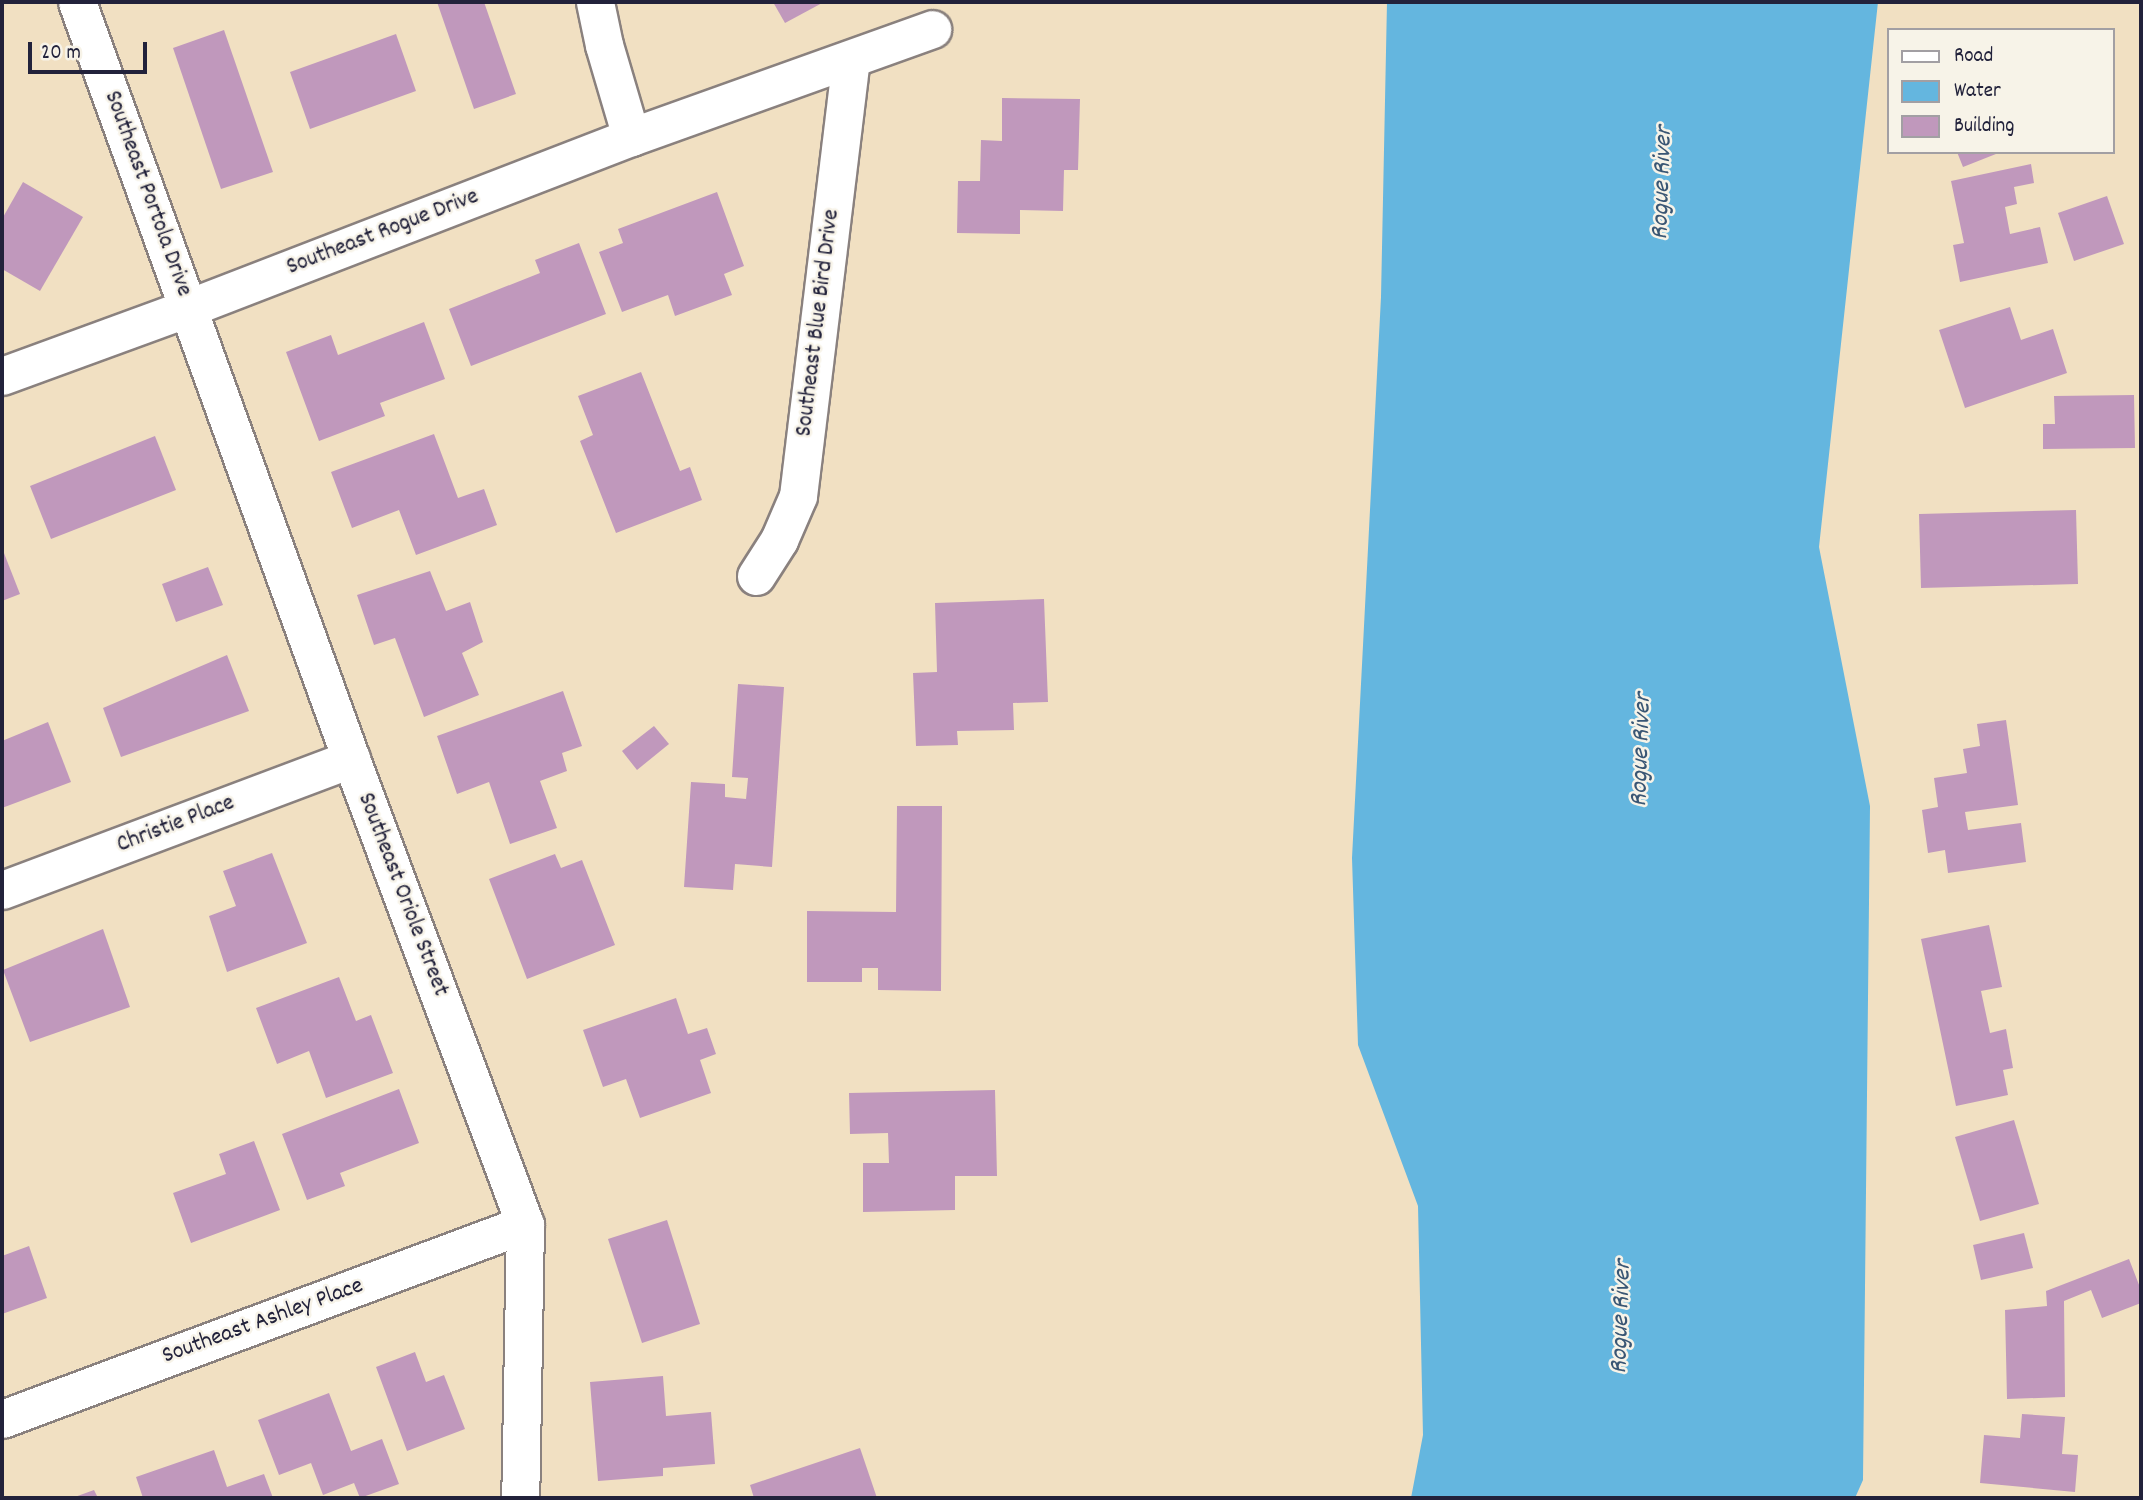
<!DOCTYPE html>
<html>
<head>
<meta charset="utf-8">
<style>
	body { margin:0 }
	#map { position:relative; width:2143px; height:1500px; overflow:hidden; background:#f1e0c2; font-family:Dekko,sans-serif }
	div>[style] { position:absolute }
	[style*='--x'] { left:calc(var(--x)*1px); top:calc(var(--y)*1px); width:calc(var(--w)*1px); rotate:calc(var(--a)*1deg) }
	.water>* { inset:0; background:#64b6df }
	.building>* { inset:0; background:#c098bc }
	.roads { filter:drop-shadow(2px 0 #8a817e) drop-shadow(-2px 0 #8a817e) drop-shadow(0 2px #8a817e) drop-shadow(0 -2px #8a817e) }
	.street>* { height:37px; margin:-18.5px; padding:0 18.5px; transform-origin:18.5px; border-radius:18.5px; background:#fff }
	span { translate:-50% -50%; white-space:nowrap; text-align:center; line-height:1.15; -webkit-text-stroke:5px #f7f3e8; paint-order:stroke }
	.street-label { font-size:24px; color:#22223b }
	.water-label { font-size:26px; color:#395674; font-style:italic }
	.frame { position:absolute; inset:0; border:4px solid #22223b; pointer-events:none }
	.legend { position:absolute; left:1887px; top:28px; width:228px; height:126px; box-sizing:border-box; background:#f7f3e8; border:2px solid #a29fa3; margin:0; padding:9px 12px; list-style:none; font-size:21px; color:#22223b }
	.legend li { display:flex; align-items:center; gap:14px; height:35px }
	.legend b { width:35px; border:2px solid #a29fa3 }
	.scale { position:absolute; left:28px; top:42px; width:119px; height:32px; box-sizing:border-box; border:4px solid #22223b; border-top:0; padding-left:9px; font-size:21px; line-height:24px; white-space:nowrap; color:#22223b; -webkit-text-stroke:5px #f7f3e8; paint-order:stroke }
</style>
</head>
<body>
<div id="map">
	<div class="water">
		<i style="clip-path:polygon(1387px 2px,1878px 2px,1819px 547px,1870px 806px,1863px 1480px,1855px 1498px,1411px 1498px,1423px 1435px,1418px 1206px,1358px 1045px,1352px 858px,1381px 297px)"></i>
	</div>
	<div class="building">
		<i style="clip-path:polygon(437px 2px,484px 2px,516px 94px,474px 109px)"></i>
		<i style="clip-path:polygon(773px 2px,824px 2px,785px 23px)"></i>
		<i style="clip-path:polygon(224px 30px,273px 172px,221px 189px,173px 48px)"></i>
		<i style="clip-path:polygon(396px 34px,416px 91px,310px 129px,290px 72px)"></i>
		<i style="clip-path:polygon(1002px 98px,1080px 99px,1078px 170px,1064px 170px,1063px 211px,1020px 210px,1020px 234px,957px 233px,958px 181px,980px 181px,981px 140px,1002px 141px)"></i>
		<i style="clip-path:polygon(1957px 152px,2001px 152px,1963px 167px)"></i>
		<i style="clip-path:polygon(2031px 164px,2034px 183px,2014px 187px,2017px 204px,2005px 207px,2010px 234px,2040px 227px,2048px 263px,1960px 282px,1953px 245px,1964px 243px,1951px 181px)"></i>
		<i style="clip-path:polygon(23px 182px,83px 217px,40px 291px,2px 269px,2px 219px)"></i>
		<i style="clip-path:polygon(717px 192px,744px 266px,724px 274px,732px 295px,675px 316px,668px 295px,622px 312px,599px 252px,623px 243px,618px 229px)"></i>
		<i style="clip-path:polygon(2107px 196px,2124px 244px,2074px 261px,2058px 213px)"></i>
		<i style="clip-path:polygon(579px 243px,606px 314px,471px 366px,449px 309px,540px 273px,535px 260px)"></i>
		<i style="clip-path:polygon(2010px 307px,2021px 340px,2053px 329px,2067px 373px,1965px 408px,1939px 330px)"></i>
		<i style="clip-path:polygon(424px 322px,445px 379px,380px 403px,385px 416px,319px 441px,286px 352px,331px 335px,338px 355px)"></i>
		<i style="clip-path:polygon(641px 372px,680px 471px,690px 467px,702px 500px,616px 533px,580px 441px,593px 435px,578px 396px)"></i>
		<i style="clip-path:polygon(2134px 395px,2135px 448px,2043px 449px,2043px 424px,2055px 424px,2054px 396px)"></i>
		<i style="clip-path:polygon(434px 434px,458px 498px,484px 489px,497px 525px,416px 555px,399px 510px,352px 528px,331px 472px)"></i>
		<i style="clip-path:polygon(155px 436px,176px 490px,51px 539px,30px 486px)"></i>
		<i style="clip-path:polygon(2076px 510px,2078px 584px,1921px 588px,1919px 514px)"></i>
		<i style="clip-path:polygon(2px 548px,20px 594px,2px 601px)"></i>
		<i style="clip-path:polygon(208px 567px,223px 605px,176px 622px,162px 584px)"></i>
		<i style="clip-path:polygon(430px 571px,446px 611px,470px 602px,483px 642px,462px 653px,479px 695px,424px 717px,395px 638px,374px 645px,357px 595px)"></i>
		<i style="clip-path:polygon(1044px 599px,1048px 702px,1013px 703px,1014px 730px,957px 731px,958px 745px,916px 746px,913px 673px,937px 672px,935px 603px)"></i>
		<i style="clip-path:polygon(227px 655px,249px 711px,121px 757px,103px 708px)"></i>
		<i style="clip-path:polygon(738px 684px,784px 687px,772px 867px,735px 864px,733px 890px,684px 887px,691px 782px,725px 784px,725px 797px,746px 799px,748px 778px,732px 777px)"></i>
		<i style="clip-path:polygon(563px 691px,582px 746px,562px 753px,567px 771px,540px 781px,557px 828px,510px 844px,489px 782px,457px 794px,437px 736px)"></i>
		<i style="clip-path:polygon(2006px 720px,2018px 805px,1965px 812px,1968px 830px,2021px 823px,2026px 862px,1948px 873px,1945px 850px,1928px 853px,1922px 810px,1938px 807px,1934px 778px,1967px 773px,1963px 749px,1980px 746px,1977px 724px)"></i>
		<i style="clip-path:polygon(48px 722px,71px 782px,2px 808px,2px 741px)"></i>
		<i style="clip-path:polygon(654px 726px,669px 744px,637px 770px,622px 751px)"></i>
		<i style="clip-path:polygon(897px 806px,942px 806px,941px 991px,878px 990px,878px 968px,862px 968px,862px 982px,807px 982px,807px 911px,896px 912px)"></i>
		<i style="clip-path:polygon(272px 853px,307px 943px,227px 972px,209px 916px,236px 906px,223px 871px)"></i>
		<i style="clip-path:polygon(555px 854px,561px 868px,582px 860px,615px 945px,527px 979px,489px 879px)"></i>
		<i style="clip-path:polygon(1989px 925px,2002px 987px,1981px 991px,1990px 1033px,2006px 1029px,2013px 1068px,2003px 1070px,2008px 1095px,1956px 1106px,1921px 939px)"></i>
		<i style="clip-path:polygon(103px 929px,130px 1007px,30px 1042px,3px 970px)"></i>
		<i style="clip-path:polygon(339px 977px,356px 1021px,371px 1015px,393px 1073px,326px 1098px,309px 1051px,277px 1064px,256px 1008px)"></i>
		<i style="clip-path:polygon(676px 998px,688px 1034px,707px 1028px,716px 1054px,700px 1060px,711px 1093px,640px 1118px,626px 1079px,603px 1087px,583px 1030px)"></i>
		<i style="clip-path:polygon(399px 1089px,419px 1143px,340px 1173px,345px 1186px,307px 1200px,282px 1134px)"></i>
		<i style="clip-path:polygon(995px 1090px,997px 1176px,955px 1176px,955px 1210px,863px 1212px,863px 1163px,889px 1163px,888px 1133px,850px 1134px,849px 1093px)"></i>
		<i style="clip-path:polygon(2014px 1120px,2039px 1204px,1980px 1221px,1955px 1137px)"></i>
		<i style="clip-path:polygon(254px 1141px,280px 1210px,191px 1243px,173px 1193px,226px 1174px,219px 1154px)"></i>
		<i style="clip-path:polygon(667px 1220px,700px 1324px,642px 1343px,608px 1239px)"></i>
		<i style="clip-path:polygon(2024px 1233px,2033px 1268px,1981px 1280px,1973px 1245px)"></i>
		<i style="clip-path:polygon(29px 1246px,47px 1298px,2px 1314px,2px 1256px)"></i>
		<i style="clip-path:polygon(2129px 1259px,2141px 1290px,2141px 1303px,2102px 1318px,2091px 1290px,2064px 1301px,2065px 1397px,2007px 1399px,2005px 1310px,2047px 1306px,2046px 1291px)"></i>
		<i style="clip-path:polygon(415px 1352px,426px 1382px,444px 1375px,465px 1429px,407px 1451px,376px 1367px)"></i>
		<i style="clip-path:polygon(663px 1376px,666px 1416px,711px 1412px,715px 1464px,663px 1468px,663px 1476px,598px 1481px,590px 1382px)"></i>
		<i style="clip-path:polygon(329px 1393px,351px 1451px,382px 1439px,399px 1484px,360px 1498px,354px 1483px,323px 1495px,311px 1463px,279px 1475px,258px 1420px)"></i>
		<i style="clip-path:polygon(2022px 1414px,2065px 1417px,2062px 1454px,2078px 1455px,2075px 1492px,1980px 1483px,1984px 1435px,2020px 1438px)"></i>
		<i style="clip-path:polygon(860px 1448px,877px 1498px,754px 1498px,750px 1485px)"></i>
		<i style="clip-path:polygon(214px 1450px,227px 1487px,264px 1474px,273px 1498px,143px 1498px,136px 1477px)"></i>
		<i style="clip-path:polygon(94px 1490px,98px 1498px,72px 1498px)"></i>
	</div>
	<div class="roads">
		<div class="street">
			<i style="--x:77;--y:2;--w:805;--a:70.1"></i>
			<i style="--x:351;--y:759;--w:496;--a:69.5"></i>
			<i style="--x:525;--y:1224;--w:274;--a:91"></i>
			<i style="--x:595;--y:2;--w:44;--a:78.2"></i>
			<i style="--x:604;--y:45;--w:96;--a:73.6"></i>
			<i style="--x:2;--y:376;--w:198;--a:-20.1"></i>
			<i style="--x:188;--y:308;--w:475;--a:-21.1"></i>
			<i style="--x:631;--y:137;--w:320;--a:-19.7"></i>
			<i style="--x:756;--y:576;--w:43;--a:-57.4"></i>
			<i style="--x:779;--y:540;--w:48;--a:-66.6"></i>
			<i style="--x:798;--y:496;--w:439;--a:-83.1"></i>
			<i style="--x:2;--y:890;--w:373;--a:-20.6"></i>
			<i style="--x:2;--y:1419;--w:558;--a:-20.45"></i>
		</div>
	</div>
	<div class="street-label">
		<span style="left:147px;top:194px;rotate:70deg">Southeast Portola Drive</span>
		<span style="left:383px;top:233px;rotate:-21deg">Southeast Rogue Drive</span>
		<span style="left:819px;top:323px;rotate:-83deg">Southeast Blue Bird Drive</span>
		<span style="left:176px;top:825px;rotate:-21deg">Christie Place</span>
		<span style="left:402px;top:895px;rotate:69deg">Southeast Oriole Street</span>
		<span style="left:263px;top:1322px;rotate:-20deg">Southeast Ashley Place</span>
	</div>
	<div class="water-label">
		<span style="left:1663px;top:183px;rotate:-88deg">Rogue River</span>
		<span style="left:1642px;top:750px;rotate:-88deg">Rogue River</span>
		<span style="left:1622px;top:1317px;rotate:-88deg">Rogue River</span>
	</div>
	<div class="frame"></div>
	<ul class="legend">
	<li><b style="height:9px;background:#fff"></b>Road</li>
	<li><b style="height:19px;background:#64b6df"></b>Water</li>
	<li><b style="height:19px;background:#c098bc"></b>Building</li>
	</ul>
	<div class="scale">20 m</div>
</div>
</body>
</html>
